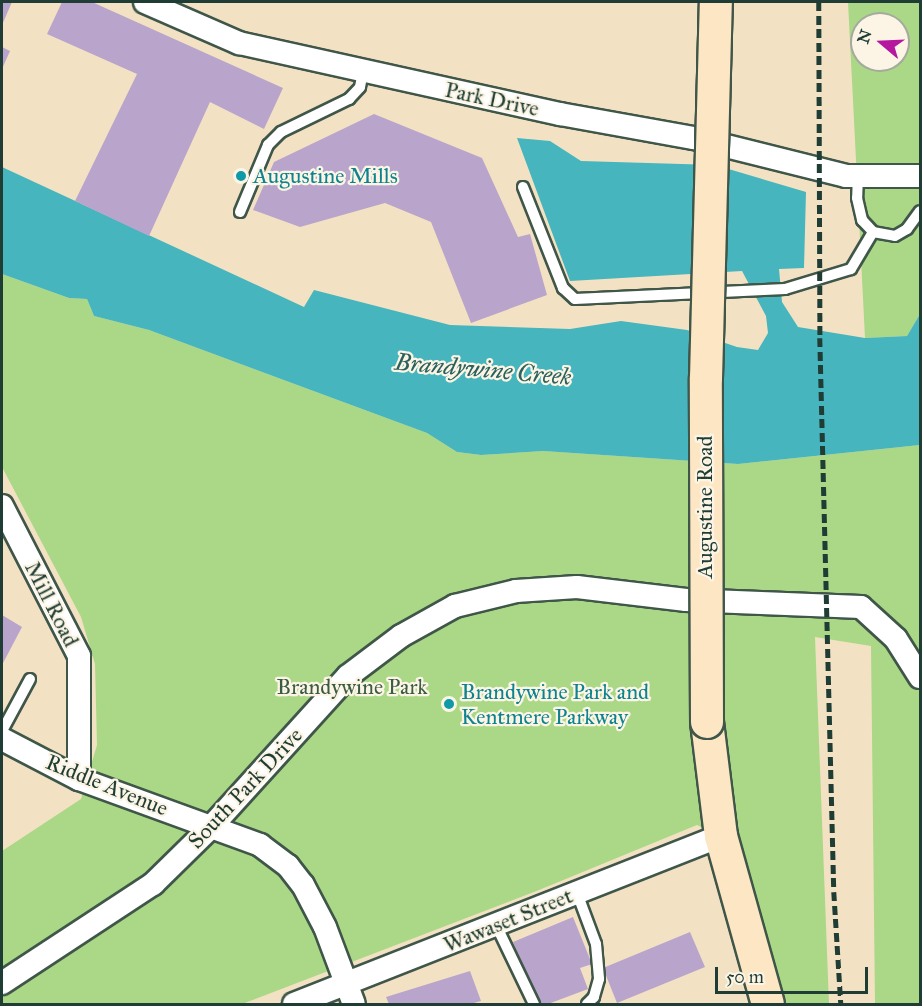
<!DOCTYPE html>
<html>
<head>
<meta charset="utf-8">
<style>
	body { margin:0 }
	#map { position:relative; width:922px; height:1006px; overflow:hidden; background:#f2e2c3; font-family:"IM FELL Great Primer",serif }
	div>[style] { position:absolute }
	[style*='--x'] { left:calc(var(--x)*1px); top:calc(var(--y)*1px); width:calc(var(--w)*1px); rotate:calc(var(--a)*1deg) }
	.green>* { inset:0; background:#aad886 }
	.water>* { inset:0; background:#46b5bd }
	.building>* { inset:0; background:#b9a4cc }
	.roads { filter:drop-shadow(2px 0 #3f5649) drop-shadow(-2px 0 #3f5649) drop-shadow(0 2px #3f5649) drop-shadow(0 -2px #3f5649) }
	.lane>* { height:10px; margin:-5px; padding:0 5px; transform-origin:5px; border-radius:5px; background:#fff }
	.street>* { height:22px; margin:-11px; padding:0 11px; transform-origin:11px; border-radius:11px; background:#fff }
	.secondary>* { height:32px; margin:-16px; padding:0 16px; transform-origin:16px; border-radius:16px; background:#fce6c4 }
	.rail>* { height:4.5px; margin-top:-2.25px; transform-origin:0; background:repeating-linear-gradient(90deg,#1f3d34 0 9px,transparent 0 13.5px) }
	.bridges { filter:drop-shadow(2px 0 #3f5649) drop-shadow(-2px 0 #3f5649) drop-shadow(0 2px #3f5649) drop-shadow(0 -2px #3f5649) }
	.secondary-bridge>* { height:32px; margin:-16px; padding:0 16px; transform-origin:16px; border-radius:16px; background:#fce6c4 }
	.dots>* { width:16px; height:16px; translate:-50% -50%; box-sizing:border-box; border:3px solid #fcf5e5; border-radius:50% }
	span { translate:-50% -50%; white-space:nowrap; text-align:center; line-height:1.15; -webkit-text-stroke:4.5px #fcf5e5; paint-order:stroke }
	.street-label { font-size:22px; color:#1f3d34 }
	.culture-label { font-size:22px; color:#0d838f }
	.left { translate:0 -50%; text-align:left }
	.park-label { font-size:22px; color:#3b5c44 }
	.water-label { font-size:24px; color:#2b615d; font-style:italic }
	.frame { position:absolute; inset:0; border:3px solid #1f3d34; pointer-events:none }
	.north { position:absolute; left:850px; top:12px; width:60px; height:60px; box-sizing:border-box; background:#fcf5e5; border:2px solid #a4ab9e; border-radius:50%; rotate:289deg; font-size:16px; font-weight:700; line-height:24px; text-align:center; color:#1f3d34 }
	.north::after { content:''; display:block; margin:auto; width:21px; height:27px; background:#b5179e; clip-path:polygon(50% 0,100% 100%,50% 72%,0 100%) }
	.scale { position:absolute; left:715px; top:967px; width:153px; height:27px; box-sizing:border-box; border:3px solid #1f3d34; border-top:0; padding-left:8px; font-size:18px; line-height:21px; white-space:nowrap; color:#1f3d34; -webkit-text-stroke:4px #fcf5e5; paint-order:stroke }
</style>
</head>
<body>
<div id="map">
	<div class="green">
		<i style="clip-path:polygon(evenodd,848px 2px,920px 2px,920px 314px,907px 336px,865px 338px,848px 2px,862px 24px,898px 24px,898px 60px,862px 60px,862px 24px)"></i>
		<i style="clip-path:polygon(2px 274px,69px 298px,87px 299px,94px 316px,149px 330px,427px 433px,457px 452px,481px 455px,543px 451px,738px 464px,920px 445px,920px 1004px,875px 1004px,871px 646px,815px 637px,829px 1004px,768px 1004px,721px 836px,697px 825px,539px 890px,242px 1004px,2px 1004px,2px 851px,81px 799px,97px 745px,95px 664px,81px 617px,2px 467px)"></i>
	</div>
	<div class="water">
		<i style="clip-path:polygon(517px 138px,550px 141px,581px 161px,715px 165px,806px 192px,804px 268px,779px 269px,782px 302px,798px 327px,865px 338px,907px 336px,920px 314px,920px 445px,738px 464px,543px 451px,481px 455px,457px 452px,427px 433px,149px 330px,94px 316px,87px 299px,69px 298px,2px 274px,2px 167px,304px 307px,314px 290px,450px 325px,570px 329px,621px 321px,687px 330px,737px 347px,758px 350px,768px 333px,766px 316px,742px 271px,570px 281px)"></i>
	</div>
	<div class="building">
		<i style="clip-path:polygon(2px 2px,12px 2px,2px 25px)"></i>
		<i style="clip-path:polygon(62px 2px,92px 2px,283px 88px,264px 129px,210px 102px,149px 236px,75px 201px,137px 74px,47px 34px)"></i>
		<i style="clip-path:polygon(2px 47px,10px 51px,2px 69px)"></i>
		<i style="clip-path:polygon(374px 114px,482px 158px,518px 237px,530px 234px,547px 295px,471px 323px,431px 222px,385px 203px,300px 227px,253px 210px,274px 162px)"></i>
		<i style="clip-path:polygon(2px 615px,22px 627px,2px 665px)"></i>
		<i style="clip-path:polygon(573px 917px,592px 964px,580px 968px,588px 989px,548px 1004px,538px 1004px,513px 942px)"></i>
		<i style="clip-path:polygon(690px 932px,705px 967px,617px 1003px,603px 968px)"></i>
		<i style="clip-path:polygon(470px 971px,481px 1001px,470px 1004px,389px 1004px,386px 997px)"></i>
	</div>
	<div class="roads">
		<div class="lane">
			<i style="--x:858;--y:174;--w:24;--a:92"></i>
			<i style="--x:857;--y:198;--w:23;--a:77"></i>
			<i style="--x:862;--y:220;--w:16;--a:47"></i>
			<i style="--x:873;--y:232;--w:22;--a:10"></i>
			<i style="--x:895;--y:236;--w:14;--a:-30"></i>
			<i style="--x:907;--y:229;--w:22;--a:-54"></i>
			<i style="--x:523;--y:187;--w:109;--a:68.4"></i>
			<i style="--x:563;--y:288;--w:16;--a:43"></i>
			<i style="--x:575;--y:299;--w:210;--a:-2.7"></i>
			<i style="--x:785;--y:289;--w:69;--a:-16.9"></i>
			<i style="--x:851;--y:269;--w:43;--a:-59.3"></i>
			<i style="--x:240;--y:212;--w:73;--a:-67.3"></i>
			<i style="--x:268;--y:145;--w:18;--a:-45"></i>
			<i style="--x:281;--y:132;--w:76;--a:-25.9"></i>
			<i style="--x:349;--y:99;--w:16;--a:-47"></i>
			<i style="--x:360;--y:87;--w:16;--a:-79"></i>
			<i style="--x:2;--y:731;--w:59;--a:-61.7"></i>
			<i style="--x:577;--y:893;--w:54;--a:69.6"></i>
			<i style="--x:596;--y:944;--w:35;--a:85"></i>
			<i style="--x:599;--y:979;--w:19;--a:106"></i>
			<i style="--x:594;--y:997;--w:10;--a:135"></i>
			<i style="--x:496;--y:925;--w:88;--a:64.3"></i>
		</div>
		<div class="street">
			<i style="--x:145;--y:2;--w:103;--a:23.6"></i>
			<i style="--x:239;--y:43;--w:329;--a:12.5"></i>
			<i style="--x:560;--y:114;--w:136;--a:10.2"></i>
			<i style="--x:694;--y:138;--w:157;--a:14"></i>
			<i style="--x:846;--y:176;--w:74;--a:0"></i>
			<i style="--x:2;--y:506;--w:169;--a:62.8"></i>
			<i style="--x:79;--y:656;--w:123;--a:90"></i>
			<i style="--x:2;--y:739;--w:87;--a:27.5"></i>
			<i style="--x:79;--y:779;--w:193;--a:20"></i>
			<i style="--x:260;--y:845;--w:35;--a:37"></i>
			<i style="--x:288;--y:866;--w:24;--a:52"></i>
			<i style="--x:303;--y:885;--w:47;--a:62.4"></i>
			<i style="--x:325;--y:927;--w:82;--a:69.4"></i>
			<i style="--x:2;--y:983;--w:181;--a:-33.3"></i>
			<i style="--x:153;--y:884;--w:83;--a:-44.5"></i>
			<i style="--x:212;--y:826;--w:202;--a:-47.8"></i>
			<i style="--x:348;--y:676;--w:66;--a:-37"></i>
			<i style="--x:401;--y:636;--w:62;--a:-29.1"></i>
			<i style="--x:455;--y:606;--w:63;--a:-13.8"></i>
			<i style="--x:516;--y:591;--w:61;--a:-3.8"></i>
			<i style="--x:577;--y:587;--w:110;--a:6.8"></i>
			<i style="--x:686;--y:600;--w:175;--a:2.3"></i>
			<i style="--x:861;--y:607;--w:47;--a:42.4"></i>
			<i style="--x:896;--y:639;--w:45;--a:57.7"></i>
			<i style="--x:294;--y:1004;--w:459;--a:-21.5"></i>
		</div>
		<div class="secondary">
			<i style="--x:707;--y:722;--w:115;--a:83"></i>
			<i style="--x:721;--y:836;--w:174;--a:74.4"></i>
		</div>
	</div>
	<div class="rail">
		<i style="--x:819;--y:2;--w:336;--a:89.8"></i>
		<i style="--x:820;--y:338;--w:554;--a:88.55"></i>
		<i style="--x:834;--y:892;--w:112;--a:86.4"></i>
	</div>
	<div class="bridges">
		<div class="secondary-bridge">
			<i style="--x:707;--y:722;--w:344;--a:-90.2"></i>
			<i style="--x:706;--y:378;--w:376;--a:-88.5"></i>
		</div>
	</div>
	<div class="dots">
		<i style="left:241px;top:176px;background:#0f9aa8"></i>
		<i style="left:449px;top:704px;background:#0f9aa8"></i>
	</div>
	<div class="street-label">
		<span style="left:492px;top:99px;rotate:12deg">Park Drive</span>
		<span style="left:705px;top:507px;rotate:-90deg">Augustine Road</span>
		<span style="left:52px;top:604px;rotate:63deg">Mill Road</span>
		<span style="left:107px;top:785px;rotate:22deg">Riddle Avenue</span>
		<span style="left:245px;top:788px;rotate:-47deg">South Park Drive</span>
		<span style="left:508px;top:920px;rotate:-22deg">Wawaset Street</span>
	</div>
	<div class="culture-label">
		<span class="left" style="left:253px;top:176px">Augustine Mills</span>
		<span class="left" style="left:461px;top:704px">Brandywine Park and<br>Kentmere Parkway</span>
	</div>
	<div class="park-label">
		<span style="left:352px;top:687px">Brandywine Park</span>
	</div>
	<div class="water-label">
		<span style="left:483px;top:370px;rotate:5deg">Brandywine Creek</span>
	</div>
	<div class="frame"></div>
	<div class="north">N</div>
	<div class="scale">50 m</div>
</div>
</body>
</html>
